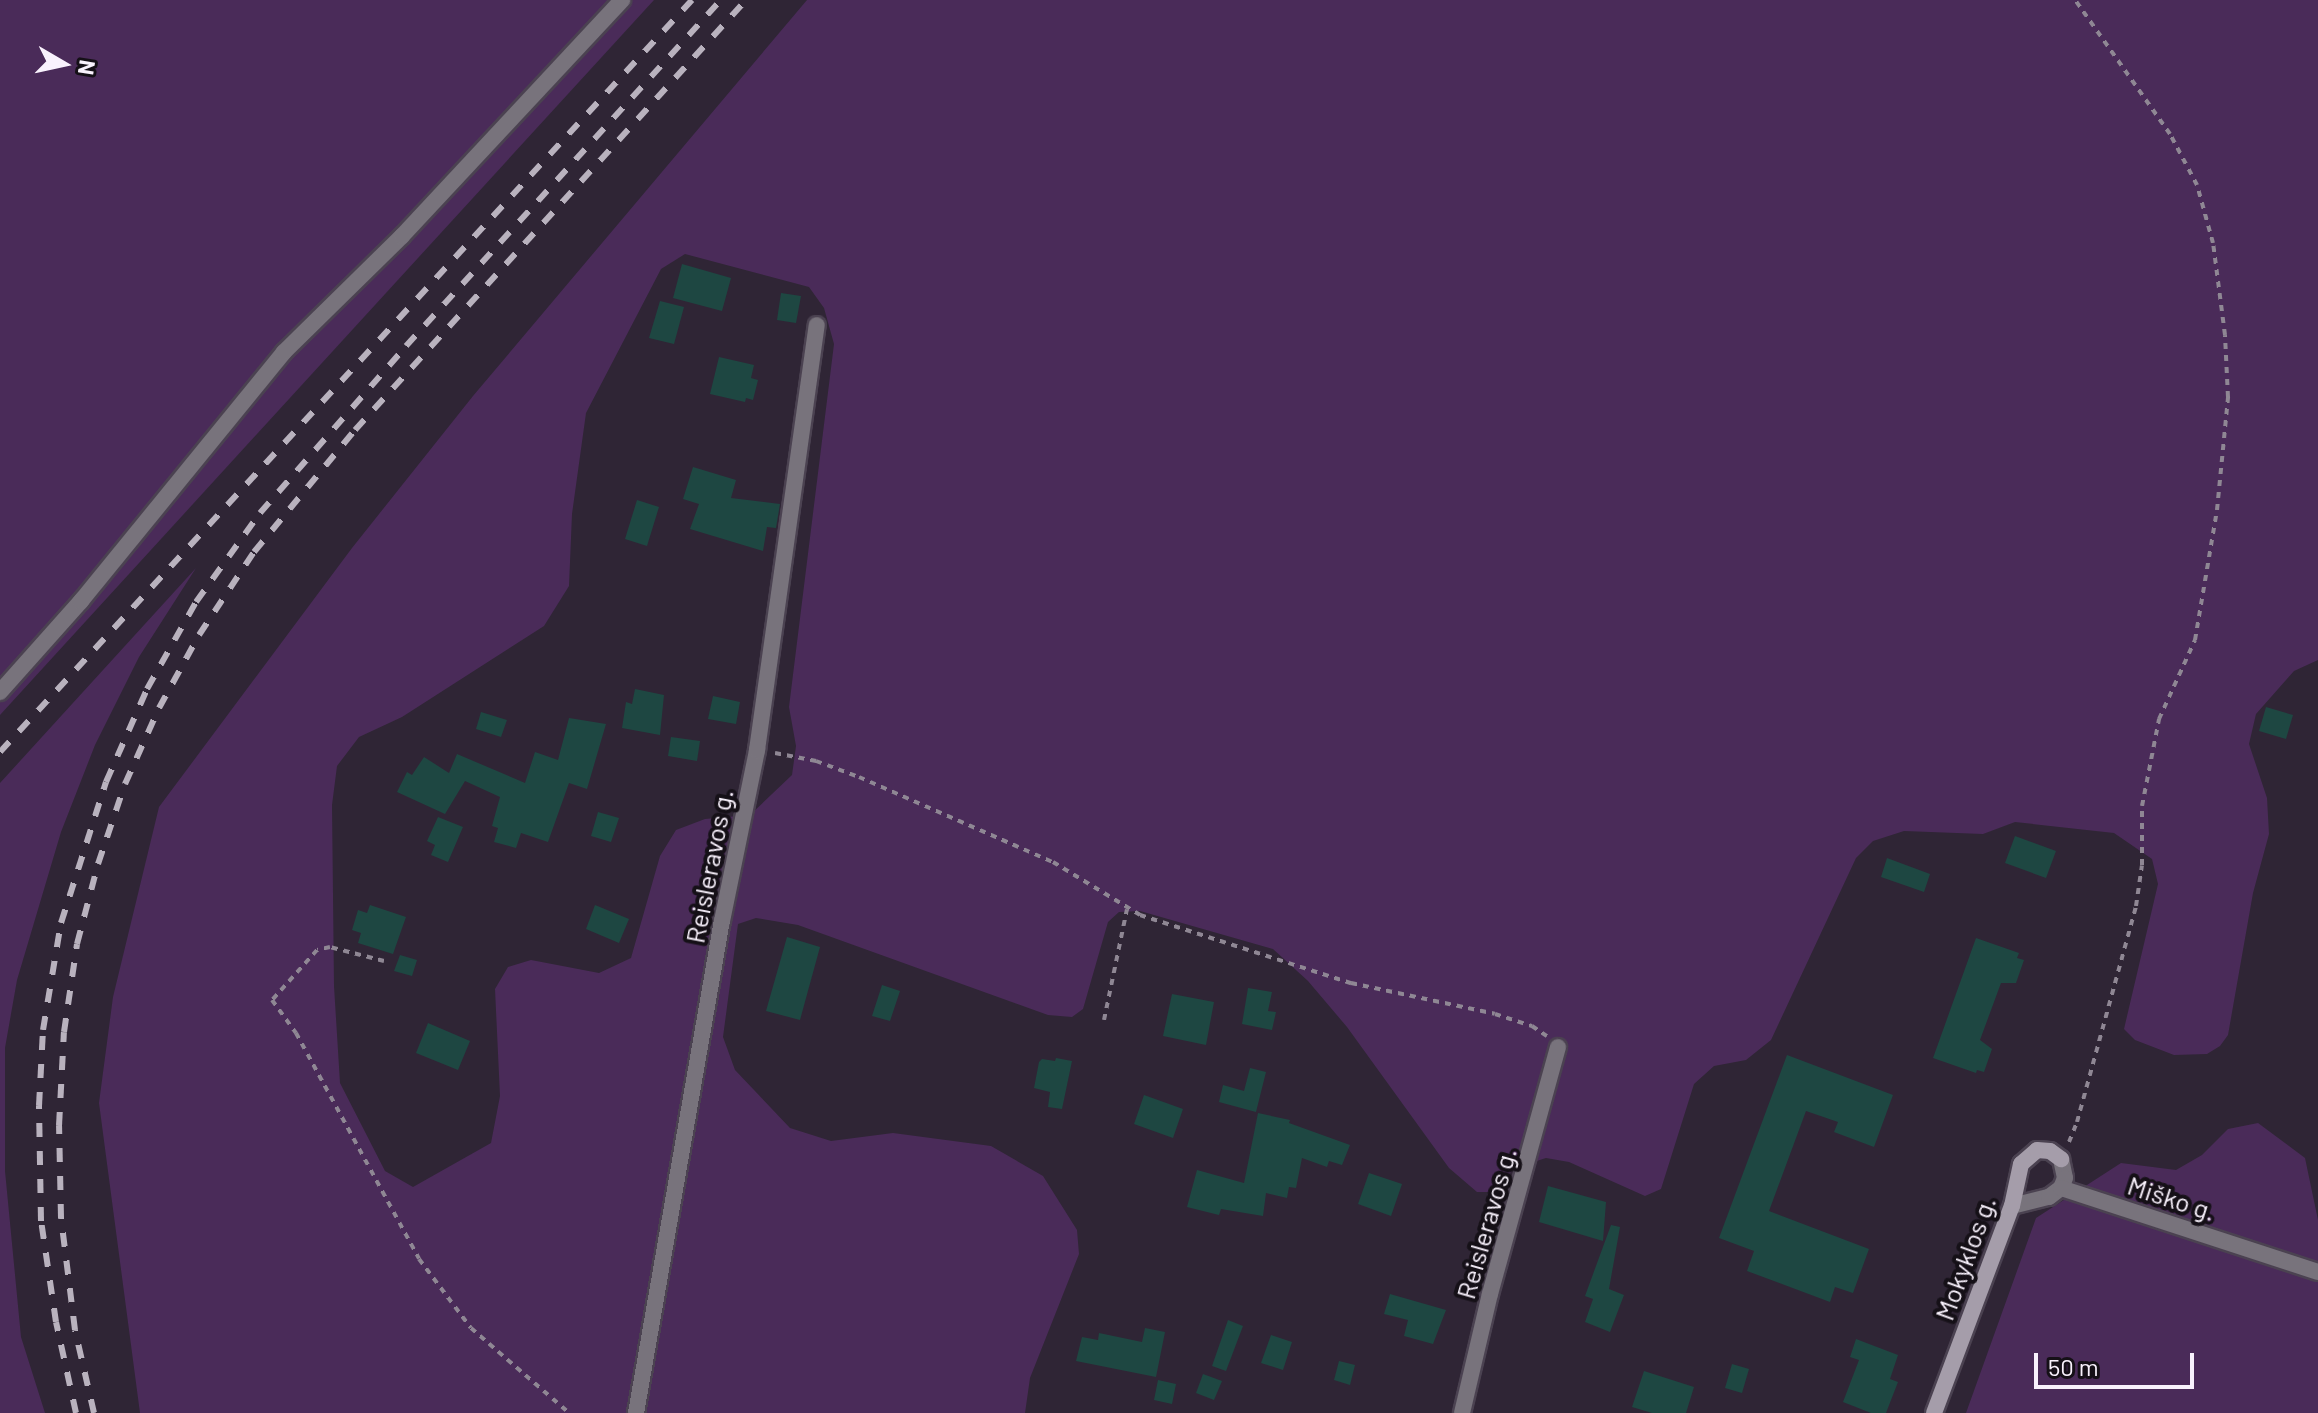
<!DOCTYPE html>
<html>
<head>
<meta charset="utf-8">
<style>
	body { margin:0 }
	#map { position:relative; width:2318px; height:1413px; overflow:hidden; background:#2f2535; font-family:Barlow,sans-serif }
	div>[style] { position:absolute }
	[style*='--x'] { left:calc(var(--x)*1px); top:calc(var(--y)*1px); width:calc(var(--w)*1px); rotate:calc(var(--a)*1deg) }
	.green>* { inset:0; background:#4a2b59 }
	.building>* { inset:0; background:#1e4742 }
	.path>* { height:4px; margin-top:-2px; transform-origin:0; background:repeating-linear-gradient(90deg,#8f8794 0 6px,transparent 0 12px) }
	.roads { filter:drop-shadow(2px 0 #4b4251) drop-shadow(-2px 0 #4b4251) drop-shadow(0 2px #4b4251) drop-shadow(0 -2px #4b4251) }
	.minor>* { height:16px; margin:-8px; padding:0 8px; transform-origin:8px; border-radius:8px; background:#78737c }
	.secondary>* { height:16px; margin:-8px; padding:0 8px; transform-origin:8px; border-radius:8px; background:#a59daa }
	.rail>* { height:6px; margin-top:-3px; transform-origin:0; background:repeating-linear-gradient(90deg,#b9b2be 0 14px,transparent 0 28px) }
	span { translate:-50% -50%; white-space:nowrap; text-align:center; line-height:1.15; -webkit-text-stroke:8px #151017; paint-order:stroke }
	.street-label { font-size:26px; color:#f9f2fd }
	.north { position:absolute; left:24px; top:24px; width:80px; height:80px; -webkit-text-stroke:6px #151017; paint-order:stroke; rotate:99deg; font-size:22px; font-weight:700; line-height:32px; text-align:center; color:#f9f2fd }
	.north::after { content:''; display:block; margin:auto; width:28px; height:36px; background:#f9f2fd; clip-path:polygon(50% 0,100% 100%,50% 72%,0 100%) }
	.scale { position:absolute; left:2034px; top:1353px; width:160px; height:36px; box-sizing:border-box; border:4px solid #f9f2fd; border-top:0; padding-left:10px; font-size:24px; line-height:28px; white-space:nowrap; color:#f9f2fd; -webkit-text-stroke:6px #151017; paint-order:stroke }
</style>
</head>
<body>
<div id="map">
	<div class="green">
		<i style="clip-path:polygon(0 0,654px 0,0 715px)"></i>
		<i style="clip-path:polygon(evenodd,807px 0,2318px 0,2318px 660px,2294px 671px,2256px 714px,2249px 744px,2267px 798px,2269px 834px,2253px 893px,2228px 1035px,2220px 1046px,2207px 1054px,2174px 1055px,2135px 1040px,2124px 1029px,2158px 884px,2152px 859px,2114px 833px,2015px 822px,1983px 834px,1904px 831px,1873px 841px,1856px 858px,1771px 1040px,1746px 1060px,1714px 1066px,1694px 1084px,1661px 1189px,1645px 1196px,1569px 1162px,1546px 1158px,1514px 1168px,1495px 1192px,1477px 1192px,1449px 1168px,1347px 1027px,1308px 981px,1273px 949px,1140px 911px,1119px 912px,1108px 922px,1083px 1009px,1072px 1017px,1048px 1015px,798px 925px,756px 918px,738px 924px,723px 1037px,735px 1070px,790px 1128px,831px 1141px,893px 1133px,991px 1146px,1043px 1176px,1077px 1230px,1079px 1254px,1030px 1378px,1025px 1413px,140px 1413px,99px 1103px,113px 997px,159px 807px,352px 548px,473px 396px,807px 0,685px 254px,809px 287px,824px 308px,834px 344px,789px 707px,796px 746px,792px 775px,750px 815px,705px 819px,676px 830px,660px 856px,631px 958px,599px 973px,531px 960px,508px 967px,495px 989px,500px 1096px,491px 1143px,413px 1187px,385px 1171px,340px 1083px,334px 986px,332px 805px,337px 766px,359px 737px,402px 717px,544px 626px,569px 586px,572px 514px,586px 413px,661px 269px,685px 254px)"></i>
		<i style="clip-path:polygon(196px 568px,139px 657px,95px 745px,61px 832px,17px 980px,5px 1048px,5px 1171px,21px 1337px,45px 1413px,0 1413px,0 783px)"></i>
		<i style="clip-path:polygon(2258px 1123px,2305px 1158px,2318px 1220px,2318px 1413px,1966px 1413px,2036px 1218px,2121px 1163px,2176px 1170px,2202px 1155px,2228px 1129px)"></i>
	</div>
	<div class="building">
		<i style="clip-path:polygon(682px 264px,731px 278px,722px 311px,673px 298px)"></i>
		<i style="clip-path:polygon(781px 293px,801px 296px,796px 323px,777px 320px)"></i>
		<i style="clip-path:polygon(660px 301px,684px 307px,674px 344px,649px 338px)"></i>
		<i style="clip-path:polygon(719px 357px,754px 365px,751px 378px,758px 380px,753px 400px,746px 398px,745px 402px,710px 394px)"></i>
		<i style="clip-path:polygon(693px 467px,736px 480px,731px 498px,780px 504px,776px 528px,767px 527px,763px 551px,690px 529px,699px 504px,683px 499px)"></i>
		<i style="clip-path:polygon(637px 500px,659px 507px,647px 546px,625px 539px)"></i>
		<i style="clip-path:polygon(635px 689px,664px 695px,660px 735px,622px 728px,626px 702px,632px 704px)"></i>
		<i style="clip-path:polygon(713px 696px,740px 702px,736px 724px,708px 719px)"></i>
		<i style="clip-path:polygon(2266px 707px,2293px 715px,2286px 739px,2259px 731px)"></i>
		<i style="clip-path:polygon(481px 712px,507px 720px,501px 737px,476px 729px)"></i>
		<i style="clip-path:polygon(569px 718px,606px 724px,587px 789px,569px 783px,548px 842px,521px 833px,516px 848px,494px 842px,498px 828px,492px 826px,500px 797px,465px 781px,445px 814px,397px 792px,407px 772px,412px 775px,424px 757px,449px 773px,457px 754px,525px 783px,535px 752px,558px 760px)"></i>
		<i style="clip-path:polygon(671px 737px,700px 741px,697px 761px,668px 756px)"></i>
		<i style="clip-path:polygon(598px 812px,619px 818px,611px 842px,591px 836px)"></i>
		<i style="clip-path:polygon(438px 817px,463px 827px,448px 862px,431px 855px,435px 845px,427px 841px)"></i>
		<i style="clip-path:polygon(2015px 836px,2056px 851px,2046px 878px,2005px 863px)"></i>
		<i style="clip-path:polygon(1887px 858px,1930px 874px,1924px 892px,1881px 877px)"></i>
		<i style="clip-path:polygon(370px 905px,406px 917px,393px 954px,358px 943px,361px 933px,352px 930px,358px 910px,367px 913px)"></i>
		<i style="clip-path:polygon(595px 905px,629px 919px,619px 943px,586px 929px)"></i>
		<i style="clip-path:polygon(787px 937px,820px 947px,800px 1020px,766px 1011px)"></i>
		<i style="clip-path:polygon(1976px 938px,2019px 953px,2017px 958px,2024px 960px,2016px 983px,2001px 983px,1980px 1040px,1992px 1049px,1984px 1072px,1977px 1070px,1976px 1073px,1933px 1058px)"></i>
		<i style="clip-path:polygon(400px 955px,417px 960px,412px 976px,394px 971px)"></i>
		<i style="clip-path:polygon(882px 985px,900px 991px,890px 1021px,872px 1016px)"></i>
		<i style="clip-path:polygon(1248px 988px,1272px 992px,1268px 1011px,1276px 1012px,1272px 1030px,1242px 1024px)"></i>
		<i style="clip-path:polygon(1172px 994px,1214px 1002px,1206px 1045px,1163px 1036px)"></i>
		<i style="clip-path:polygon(428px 1023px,470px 1041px,458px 1070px,416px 1053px)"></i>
		<i style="clip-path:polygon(1787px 1055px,1893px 1095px,1874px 1147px,1834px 1132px,1838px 1122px,1806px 1111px,1769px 1211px,1869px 1249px,1853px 1293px,1835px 1287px,1830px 1302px,1747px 1271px,1754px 1251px,1719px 1238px)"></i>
		<i style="clip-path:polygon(1056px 1058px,1072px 1061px,1062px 1109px,1048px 1107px,1050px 1092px,1034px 1088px,1039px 1062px,1042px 1059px,1055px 1061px)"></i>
		<i style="clip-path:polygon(1250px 1068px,1266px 1072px,1256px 1112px,1219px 1102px,1223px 1085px,1244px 1091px)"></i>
		<i style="clip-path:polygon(1144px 1095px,1183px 1109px,1173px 1138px,1134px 1124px)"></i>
		<i style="clip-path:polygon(1258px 1113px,1290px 1120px,1289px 1123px,1350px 1145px,1342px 1165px,1329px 1161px,1327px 1167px,1302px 1158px,1296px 1188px,1289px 1187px,1287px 1198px,1266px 1193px,1263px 1216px,1221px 1209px,1219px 1215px,1187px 1207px,1197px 1170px,1244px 1183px)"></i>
		<i style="clip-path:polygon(1369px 1173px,1402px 1184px,1391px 1216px,1358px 1204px)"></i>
		<i style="clip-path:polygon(1548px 1186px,1606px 1202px,1603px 1241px,1539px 1222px)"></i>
		<i style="clip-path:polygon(1611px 1225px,1620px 1227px,1609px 1289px,1624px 1295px,1610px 1332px,1585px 1322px,1593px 1299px,1585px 1296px)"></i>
		<i style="clip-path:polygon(1390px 1294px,1446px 1310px,1433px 1344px,1404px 1336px,1408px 1320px,1384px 1314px)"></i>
		<i style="clip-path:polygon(1228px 1320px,1243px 1326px,1226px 1371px,1212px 1366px)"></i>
		<i style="clip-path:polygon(1145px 1328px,1165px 1332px,1156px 1377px,1076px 1361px,1082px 1337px,1098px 1340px,1099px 1333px,1142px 1342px)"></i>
		<i style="clip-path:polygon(1271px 1335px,1292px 1342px,1283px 1370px,1261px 1363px)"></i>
		<i style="clip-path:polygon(1856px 1339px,1898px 1355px,1890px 1379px,1898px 1382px,1886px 1413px,1871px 1413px,1843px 1402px,1859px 1360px,1850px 1357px)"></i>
		<i style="clip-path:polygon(1339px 1361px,1355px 1365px,1350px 1385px,1334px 1380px)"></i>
		<i style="clip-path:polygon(1732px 1364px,1749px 1369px,1742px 1393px,1725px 1388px)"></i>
		<i style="clip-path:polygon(1644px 1371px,1694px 1387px,1686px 1413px,1652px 1413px,1632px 1407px)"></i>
		<i style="clip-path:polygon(1203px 1374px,1222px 1381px,1214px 1400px,1196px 1393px)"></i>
		<i style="clip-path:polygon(1158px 1380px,1176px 1384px,1172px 1404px,1154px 1400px)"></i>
	</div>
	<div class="path">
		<i style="--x:775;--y:753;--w:42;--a:11"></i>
		<i style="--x:816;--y:761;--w:46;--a:20.4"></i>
		<i style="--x:859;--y:777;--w:212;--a:23.7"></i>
		<i style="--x:1053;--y:862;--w:102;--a:31.3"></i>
		<i style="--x:1140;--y:915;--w:222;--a:17.9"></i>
		<i style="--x:1351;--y:983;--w:147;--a:12.1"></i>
		<i style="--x:1495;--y:1014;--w:39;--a:18"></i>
		<i style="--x:1532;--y:1026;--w:18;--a:34"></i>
		<i style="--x:384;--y:961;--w:56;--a:-165.5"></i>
		<i style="--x:330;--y:947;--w:13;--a:167"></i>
		<i style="--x:317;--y:950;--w:67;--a:132"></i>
		<i style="--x:272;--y:1000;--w:41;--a:54"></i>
		<i style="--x:296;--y:1033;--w:257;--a:61.4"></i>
		<i style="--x:419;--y:1259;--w:86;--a:53"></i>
		<i style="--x:471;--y:1328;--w:130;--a:40.9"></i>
		<i style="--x:1104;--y:1020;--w:113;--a:-78.3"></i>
		<i style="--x:2069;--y:1142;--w:22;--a:-68"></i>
		<i style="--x:2077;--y:1122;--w:224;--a:-74.7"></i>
		<i style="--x:2136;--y:906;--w:41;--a:-81.7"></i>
		<i style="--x:2142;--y:865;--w:59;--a:-90"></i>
		<i style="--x:2142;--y:806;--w:89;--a:-78.9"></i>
		<i style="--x:2159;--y:719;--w:87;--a:-65.5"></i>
		<i style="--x:2195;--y:640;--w:132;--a:-80.4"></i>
		<i style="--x:2217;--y:510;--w:114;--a:-84.4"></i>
		<i style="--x:2228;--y:397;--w:62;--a:-92.8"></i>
		<i style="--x:2225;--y:335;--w:93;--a:-97.4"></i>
		<i style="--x:2213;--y:243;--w:60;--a:-105.4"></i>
		<i style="--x:2197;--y:185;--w:58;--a:-117.9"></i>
		<i style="--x:2170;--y:134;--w:164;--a:-125.3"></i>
	</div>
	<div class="roads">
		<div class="minor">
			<i style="--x:0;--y:692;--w:122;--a:-48.3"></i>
			<i style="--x:81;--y:601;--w:321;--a:-50.8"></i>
			<i style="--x:284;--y:352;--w:165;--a:-44.5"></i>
			<i style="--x:402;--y:236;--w:323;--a:-47"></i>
			<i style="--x:2061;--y:1159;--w:19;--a:78"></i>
			<i style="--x:2065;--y:1178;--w:11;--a:112"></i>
			<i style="--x:2012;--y:1206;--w:38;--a:-14"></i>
			<i style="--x:2049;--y:1197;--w:15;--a:-37"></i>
			<i style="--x:2061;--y:1188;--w:270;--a:18.1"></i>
			<i style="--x:636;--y:1413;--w:499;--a:-80.1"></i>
			<i style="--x:722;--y:921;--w:175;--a:-78.4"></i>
			<i style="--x:757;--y:750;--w:429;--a:-82"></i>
			<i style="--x:1462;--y:1413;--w:122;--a:-76.8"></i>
			<i style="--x:1490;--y:1294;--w:256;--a:-74.6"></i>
		</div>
		<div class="secondary">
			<i style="--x:1934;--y:1413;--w:221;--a:-69.4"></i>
			<i style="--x:2012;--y:1206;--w:43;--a:-77.9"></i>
			<i style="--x:2021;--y:1164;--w:21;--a:-41"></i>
			<i style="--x:2037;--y:1150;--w:13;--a:4"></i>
			<i style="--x:2050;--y:1151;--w:14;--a:36"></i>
		</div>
	</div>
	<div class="rail">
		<i style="--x:0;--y:752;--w:1022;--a:-47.38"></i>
		<i style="--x:76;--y:1413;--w:93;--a:-102.4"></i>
		<i style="--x:56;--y:1322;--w:102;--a:-98.4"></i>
		<i style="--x:41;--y:1221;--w:115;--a:-91"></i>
		<i style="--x:39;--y:1106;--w:76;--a:-87"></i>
		<i style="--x:43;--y:1030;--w:109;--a:-80.5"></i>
		<i style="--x:61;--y:923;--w:148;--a:-72.3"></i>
		<i style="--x:106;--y:782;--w:102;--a:-66.2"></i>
		<i style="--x:147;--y:689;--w:100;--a:-60.6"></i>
		<i style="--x:196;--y:602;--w:110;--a:-54.3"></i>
		<i style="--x:260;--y:513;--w:222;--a:-48.8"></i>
		<i style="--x:406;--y:346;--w:468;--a:-47.7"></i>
		<i style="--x:94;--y:1413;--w:85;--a:-102.9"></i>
		<i style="--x:75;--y:1330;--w:113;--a:-97.1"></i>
		<i style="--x:61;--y:1218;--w:92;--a:-91.2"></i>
		<i style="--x:59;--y:1126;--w:94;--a:-87"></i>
		<i style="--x:64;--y:1032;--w:89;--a:-81.6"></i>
		<i style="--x:77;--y:944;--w:83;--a:-75.3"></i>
		<i style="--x:98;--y:864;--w:84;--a:-71.4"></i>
		<i style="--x:125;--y:784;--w:83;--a:-65.9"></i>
		<i style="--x:159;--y:708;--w:83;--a:-61.3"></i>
		<i style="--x:199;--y:635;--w:100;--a:-56.5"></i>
		<i style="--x:254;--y:552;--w:158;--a:-50.4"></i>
		<i style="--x:355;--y:430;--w:581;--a:-47.72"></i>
	</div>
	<div class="street-label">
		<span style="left:709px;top:866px;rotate:-79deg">Reisleravos g.</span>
		<span style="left:2172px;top:1198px;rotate:18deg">Miško g.</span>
		<span style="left:1486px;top:1223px;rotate:-74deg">Reisleravos g.</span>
		<span style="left:1965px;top:1258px;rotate:-70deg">Mokyklos g.</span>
	</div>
	<div class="north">N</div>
	<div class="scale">50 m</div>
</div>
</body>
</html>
